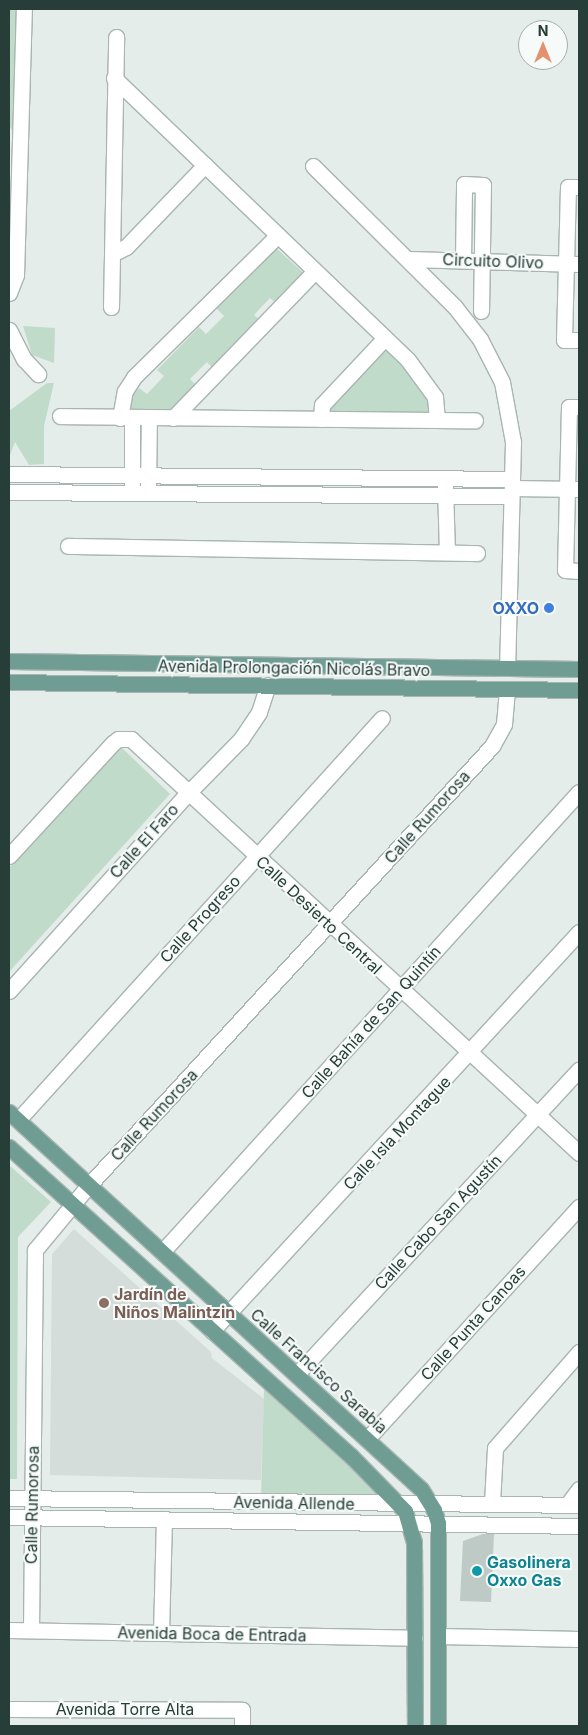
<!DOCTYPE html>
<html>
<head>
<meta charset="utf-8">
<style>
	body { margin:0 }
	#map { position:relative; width:588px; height:1735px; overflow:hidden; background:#e5edea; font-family:Inter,sans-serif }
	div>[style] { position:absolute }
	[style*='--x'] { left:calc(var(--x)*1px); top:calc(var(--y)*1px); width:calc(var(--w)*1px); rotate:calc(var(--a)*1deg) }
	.built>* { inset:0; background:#d4ddd9 }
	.green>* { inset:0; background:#c1dbca }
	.building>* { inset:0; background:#becac6 }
	.roads { filter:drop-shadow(1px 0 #a8b5b1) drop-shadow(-1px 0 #a8b5b1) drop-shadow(0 1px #a8b5b1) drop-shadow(0 -1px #a8b5b1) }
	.minor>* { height:15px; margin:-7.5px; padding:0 7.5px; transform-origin:7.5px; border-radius:7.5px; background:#fff }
	.major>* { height:15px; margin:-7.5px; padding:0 7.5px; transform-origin:7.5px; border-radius:7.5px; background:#6f9d94 }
	.dots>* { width:14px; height:14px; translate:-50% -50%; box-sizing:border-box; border:2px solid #f6faf8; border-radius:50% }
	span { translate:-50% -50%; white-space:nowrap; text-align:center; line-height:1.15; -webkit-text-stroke:4px #f6faf8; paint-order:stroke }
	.street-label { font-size:16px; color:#263d38 }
	.shop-label { font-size:16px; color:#366cbe; font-weight:700 }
	.right { translate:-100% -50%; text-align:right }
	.education-label { font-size:16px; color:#785e54; font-weight:700 }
	.left { translate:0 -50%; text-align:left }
	.culture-label { font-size:16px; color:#0d838f; font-weight:700 }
	.frame { position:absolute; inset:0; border:10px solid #263d38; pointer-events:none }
	.north { position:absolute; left:518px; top:20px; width:50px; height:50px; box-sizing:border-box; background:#f6faf8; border:1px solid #a3aeab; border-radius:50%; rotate:0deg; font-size:14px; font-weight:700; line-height:20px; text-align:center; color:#263d38 }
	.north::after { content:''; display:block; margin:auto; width:18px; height:22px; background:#e3926d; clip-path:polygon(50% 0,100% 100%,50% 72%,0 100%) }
</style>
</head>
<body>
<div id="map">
	<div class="built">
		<i style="clip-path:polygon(74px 1229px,211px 1352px,212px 1358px,264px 1399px,261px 1480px,50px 1475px,52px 1254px)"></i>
	</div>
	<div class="green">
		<i style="clip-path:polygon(9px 9px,18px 9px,15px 136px,9px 125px)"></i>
		<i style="clip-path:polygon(276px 248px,307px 276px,278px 305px,270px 298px,254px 315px,261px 321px,213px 369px,207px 362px,190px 379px,197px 386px,171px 413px,131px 413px,130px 397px,139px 388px,147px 394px,164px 376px,157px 370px,199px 327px,206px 334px,224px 316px,216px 308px)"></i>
		<i style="clip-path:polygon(23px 326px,55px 328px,54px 363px,32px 355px)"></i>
		<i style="clip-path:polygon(384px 347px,405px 363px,432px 397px,433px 418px,329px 416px,329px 404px)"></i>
		<i style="clip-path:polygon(47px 383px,54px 383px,44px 426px,44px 464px,29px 465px,15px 442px,9px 458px,9px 411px)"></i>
		<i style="clip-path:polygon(119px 745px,170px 794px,9px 972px,9px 868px)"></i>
		<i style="clip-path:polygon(9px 1165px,51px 1202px,18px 1237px,17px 1479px,9px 1479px)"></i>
		<i style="clip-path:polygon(264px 1389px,392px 1500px,261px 1497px)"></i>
	</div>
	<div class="building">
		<i style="clip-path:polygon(483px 1534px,494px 1534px,491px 1602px,460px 1601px,463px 1541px)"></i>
	</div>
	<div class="roads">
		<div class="minor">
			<i style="--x:114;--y:78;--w:407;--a:43.8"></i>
			<i style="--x:408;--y:360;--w:46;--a:53.9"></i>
			<i style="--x:435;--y:397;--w:23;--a:85"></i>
			<i style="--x:313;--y:166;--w:200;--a:44.8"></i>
			<i style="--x:455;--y:307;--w:41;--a:52"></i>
			<i style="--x:480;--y:339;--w:48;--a:62.9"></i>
			<i style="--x:502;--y:382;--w:61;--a:79.6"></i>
			<i style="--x:513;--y:442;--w:226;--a:91.5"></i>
			<i style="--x:579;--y:187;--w:11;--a:180"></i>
			<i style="--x:568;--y:187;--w:153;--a:91.5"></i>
			<i style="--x:564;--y:340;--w:15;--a:0"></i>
			<i style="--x:112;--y:254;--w:16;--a:-27"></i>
			<i style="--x:126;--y:247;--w:114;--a:-46.1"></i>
			<i style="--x:408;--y:259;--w:171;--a:1.7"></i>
			<i style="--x:463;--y:260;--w:76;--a:-89.2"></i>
			<i style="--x:464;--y:184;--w:19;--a:3"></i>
			<i style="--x:483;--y:185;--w:126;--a:90.9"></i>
			<i style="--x:9;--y:293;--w:19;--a:-69"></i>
			<i style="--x:16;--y:275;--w:266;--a:-88.3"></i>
			<i style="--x:111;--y:307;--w:270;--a:-88.9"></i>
			<i style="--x:9;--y:330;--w:33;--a:63"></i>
			<i style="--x:24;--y:359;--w:21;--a:47"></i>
			<i style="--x:579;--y:407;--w:10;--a:180"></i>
			<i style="--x:569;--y:407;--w:163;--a:91.4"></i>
			<i style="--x:565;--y:570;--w:14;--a:4"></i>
			<i style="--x:60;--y:416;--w:415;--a:0.6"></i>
			<i style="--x:120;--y:418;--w:27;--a:-80"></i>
			<i style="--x:125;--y:391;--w:17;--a:-57"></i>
			<i style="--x:134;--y:377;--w:202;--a:-44.6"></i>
			<i style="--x:132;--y:418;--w:66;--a:90"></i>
			<i style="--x:173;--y:418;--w:204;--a:-46"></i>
			<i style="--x:321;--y:419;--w:14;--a:-86"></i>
			<i style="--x:322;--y:405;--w:92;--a:-46.8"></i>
			<i style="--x:9;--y:474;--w:503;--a:0.57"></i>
			<i style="--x:148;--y:486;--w:68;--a:-89.2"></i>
			<i style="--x:445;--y:486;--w:66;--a:88.3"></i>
			<i style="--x:512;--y:488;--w:67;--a:0.9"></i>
			<i style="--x:9;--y:492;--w:502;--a:0.46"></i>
			<i style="--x:68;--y:546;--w:409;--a:1"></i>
			<i style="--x:9;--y:856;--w:154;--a:-47.4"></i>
			<i style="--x:113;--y:743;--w:6;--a:-39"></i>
			<i style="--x:118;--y:739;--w:13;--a:0"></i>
			<i style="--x:131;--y:739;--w:610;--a:42.74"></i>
			<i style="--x:9;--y:991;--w:267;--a:-47.9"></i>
			<i style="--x:188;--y:793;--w:76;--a:-45.5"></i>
			<i style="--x:241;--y:739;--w:32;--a:-56"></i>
			<i style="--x:259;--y:712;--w:28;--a:-72"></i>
			<i style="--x:18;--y:1120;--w:542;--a:-47.84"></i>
			<i style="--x:162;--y:1252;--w:621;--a:-47.81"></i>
			<i style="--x:212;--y:1331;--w:542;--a:-47.39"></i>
			<i style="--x:297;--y:1374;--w:415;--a:-47.2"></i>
			<i style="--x:368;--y:1438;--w:313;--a:-47.6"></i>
			<i style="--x:9;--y:1498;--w:570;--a:0.7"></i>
			<i style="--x:492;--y:1503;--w:55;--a:-86.9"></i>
			<i style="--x:495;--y:1448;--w:128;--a:-48.8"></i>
			<i style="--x:567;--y:1505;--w:20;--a:-53"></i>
			<i style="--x:9;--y:1517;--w:570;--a:0.9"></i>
			<i style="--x:9;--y:1630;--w:406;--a:1.1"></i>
			<i style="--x:31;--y:1630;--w:380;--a:-89.4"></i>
			<i style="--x:35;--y:1250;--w:85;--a:-50.3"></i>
			<i style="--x:89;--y:1185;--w:596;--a:-47.45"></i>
			<i style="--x:492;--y:746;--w:25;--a:-61"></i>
			<i style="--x:504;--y:724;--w:34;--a:-85"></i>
			<i style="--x:161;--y:1633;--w:114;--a:-88.5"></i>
			<i style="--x:438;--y:1636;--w:141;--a:1.2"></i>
			<i style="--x:9;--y:1709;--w:233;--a:0.2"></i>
			<i style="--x:242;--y:1710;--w:16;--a:90"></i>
		</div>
		<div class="major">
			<i style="--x:9;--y:661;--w:570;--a:0.8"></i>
			<i style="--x:9;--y:682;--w:570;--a:0.8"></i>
			<i style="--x:9;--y:1112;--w:558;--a:42.46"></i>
			<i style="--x:421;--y:1489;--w:25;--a:58"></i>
			<i style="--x:434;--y:1510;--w:14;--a:73"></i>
			<i style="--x:438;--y:1523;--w:203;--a:90"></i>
			<i style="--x:9;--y:1147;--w:461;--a:42.1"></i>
			<i style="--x:351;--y:1456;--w:77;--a:45.5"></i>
			<i style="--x:405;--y:1511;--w:32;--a:74"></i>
			<i style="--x:414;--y:1542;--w:184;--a:89.7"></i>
		</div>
	</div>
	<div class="dots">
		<i style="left:549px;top:608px;background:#3f7fe0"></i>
		<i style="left:104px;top:1303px;background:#8d6e63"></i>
		<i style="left:477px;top:1571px;background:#0f9aa8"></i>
	</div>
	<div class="street-label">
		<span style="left:493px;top:261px;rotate:2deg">Circuito Olivo</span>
		<span style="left:294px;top:668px;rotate:1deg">Avenida Prolongación Nicolás Bravo</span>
		<span style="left:427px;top:817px;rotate:-48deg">Calle Rumorosa</span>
		<span style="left:144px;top:841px;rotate:-48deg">Calle El Faro</span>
		<span style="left:319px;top:915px;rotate:43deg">Calle Desierto Central</span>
		<span style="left:200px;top:919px;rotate:-48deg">Calle Progreso</span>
		<span style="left:371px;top:1022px;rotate:-48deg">Calle Bahía de San Quintín</span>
		<span style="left:154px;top:1115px;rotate:-47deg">Calle Rumorosa</span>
		<span style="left:397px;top:1133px;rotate:-47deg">Calle Isla Montague</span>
		<span style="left:438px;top:1222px;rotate:-47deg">Calle Cabo San Agustín</span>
		<span style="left:473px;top:1323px;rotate:-48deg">Calle Punta Canoas</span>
		<span style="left:319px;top:1371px;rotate:42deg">Calle Francisco Sarabia</span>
		<span style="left:294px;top:1503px;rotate:1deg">Avenida Allende</span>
		<span style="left:32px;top:1505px;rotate:-89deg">Calle Rumorosa</span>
		<span style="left:212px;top:1634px;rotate:1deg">Avenida Boca de Entrada</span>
		<span style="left:125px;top:1709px">Avenida Torre Alta</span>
	</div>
	<div class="shop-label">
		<span class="right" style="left:539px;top:608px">OXXO</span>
	</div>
	<div class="education-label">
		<span class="left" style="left:114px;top:1303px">Jardín de<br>Niños Malintzin</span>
	</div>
	<div class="culture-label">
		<span class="left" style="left:487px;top:1571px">Gasolinera<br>Oxxo Gas</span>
	</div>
	<div class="frame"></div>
	<div class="north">N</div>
</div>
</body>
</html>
